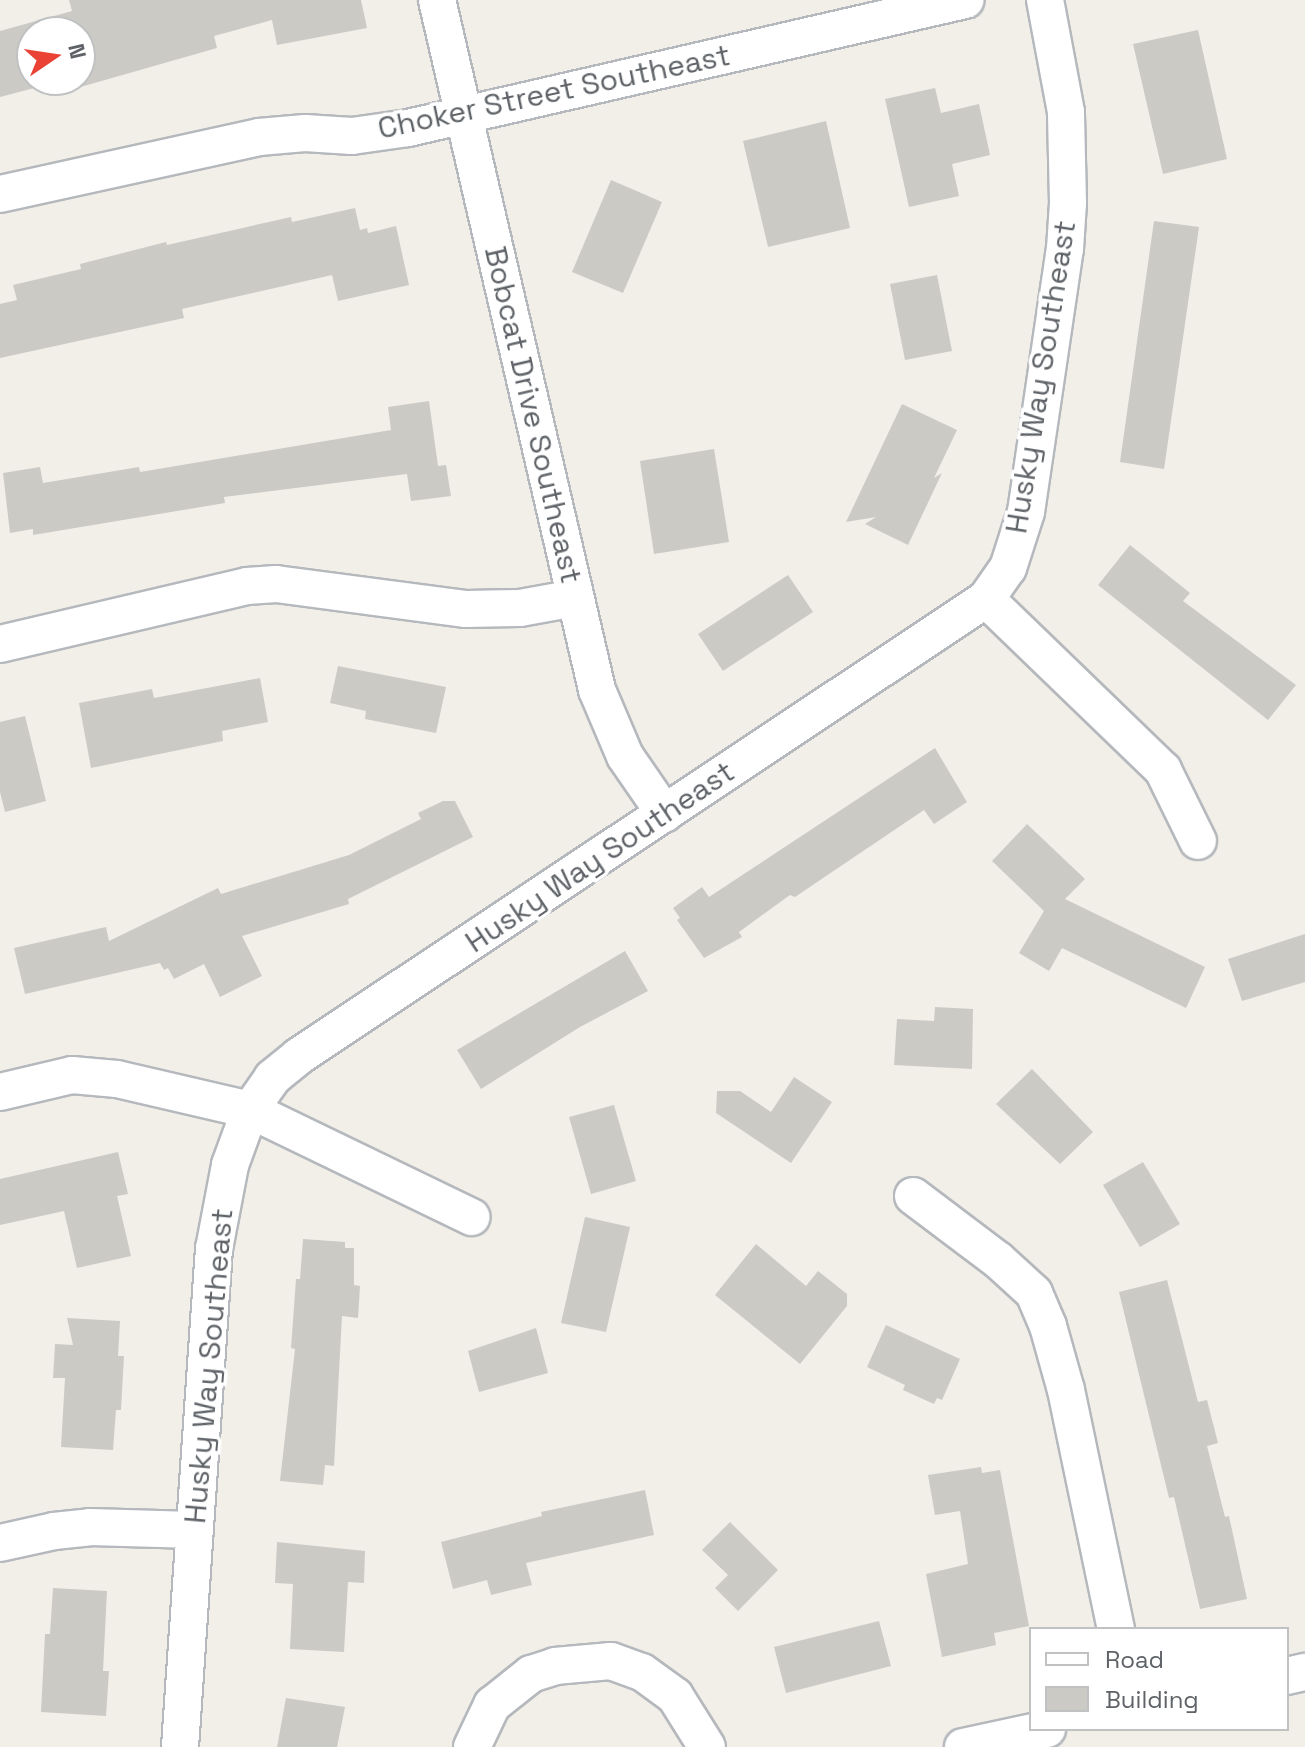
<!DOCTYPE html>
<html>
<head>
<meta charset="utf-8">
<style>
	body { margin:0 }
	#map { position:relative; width:1305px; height:1747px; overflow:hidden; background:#f1efe8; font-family:"Space Grotesk",sans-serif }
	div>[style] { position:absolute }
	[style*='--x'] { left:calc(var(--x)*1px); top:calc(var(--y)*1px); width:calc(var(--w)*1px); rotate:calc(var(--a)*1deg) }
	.building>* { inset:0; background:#cccac5 }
	.roads { filter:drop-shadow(2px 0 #b5b8bc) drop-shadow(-2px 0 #b5b8bc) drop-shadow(0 2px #b5b8bc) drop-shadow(0 -2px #b5b8bc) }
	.minor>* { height:36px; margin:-18px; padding:0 18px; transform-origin:18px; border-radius:18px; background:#fff }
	span { translate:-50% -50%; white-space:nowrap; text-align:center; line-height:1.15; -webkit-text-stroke:7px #fff; paint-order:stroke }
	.street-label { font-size:30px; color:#5f6368 }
	.legend { position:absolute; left:1029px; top:1627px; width:260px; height:104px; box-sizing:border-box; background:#fff; border:2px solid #bfc1c3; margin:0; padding:10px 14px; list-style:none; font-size:24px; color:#5f6368 }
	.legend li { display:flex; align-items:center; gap:16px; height:40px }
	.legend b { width:40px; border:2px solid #bfc1c3 }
	.north { position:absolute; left:16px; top:16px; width:80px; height:80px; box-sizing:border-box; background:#fff; border:2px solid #bfc1c3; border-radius:50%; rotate:77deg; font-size:22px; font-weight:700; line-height:32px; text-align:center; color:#5f6368 }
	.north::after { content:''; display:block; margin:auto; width:28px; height:36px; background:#ea4335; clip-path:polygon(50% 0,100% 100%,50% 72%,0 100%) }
</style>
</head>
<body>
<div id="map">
	<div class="building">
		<i style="clip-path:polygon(evenodd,69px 0,361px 0,367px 28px,277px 45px,272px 20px,214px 36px,217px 48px,49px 96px,46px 85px,0 97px,0 31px,72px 11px,69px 0,32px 32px,80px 32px,80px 80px,32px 80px,32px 32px)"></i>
		<i style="clip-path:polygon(1198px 30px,1227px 159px,1163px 174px,1133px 44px)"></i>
		<i style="clip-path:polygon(935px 88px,941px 113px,979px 104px,990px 155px,952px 164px,959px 196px,909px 207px,885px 99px)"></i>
		<i style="clip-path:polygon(826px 121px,850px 228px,768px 247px,743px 141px)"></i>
		<i style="clip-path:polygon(611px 180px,662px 202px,623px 293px,572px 272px)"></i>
		<i style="clip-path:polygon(355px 208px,360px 230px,367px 228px,368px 233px,396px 226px,409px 285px,338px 301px,332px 275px,182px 309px,184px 318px,0 358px,0 304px,17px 300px,13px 285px,81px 269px,80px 264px,166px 242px,167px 245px,291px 217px,292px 222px)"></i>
		<i style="clip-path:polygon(1154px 221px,1199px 227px,1164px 469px,1120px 462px)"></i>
		<i style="clip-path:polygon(937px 275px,952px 351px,905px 360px,890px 284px)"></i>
		<i style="clip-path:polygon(429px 401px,438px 466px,446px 465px,451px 496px,411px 501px,407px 474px,224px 497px,225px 503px,33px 535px,33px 529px,10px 533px,3px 473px,40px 467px,43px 483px,139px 467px,140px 472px,391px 430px,388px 407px)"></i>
		<i style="clip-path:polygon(902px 404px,957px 430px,934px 478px,942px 473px,908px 545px,865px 524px,876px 517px,846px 522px)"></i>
		<i style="clip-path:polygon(714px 449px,729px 542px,654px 554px,640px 461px)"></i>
		<i style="clip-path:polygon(1130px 545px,1190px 593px,1183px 601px,1296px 685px,1268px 720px,1098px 585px)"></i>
		<i style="clip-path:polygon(788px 575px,813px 612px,723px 671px,698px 634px)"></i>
		<i style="clip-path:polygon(338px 666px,446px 687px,436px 733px,365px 719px,366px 711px,330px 703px)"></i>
		<i style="clip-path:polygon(260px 678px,268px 722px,222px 731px,223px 741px,91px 768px,79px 703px,152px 689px,154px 698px)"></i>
		<i style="clip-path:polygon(25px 716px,46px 801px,5px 812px,0 792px,0 722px)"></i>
		<i style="clip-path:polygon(935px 748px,967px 802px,934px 824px,924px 810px,795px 897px,790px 895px,739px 932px,742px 937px,704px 958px,677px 920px,680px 918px,673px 908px,702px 887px,709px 897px)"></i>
		<i style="clip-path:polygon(443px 801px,455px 801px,473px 837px,348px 899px,349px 904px,242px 936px,262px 976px,220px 997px,204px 964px,174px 979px,168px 968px,164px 970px,160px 963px,25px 994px,14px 948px,106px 927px,109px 941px,218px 888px,221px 894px,349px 855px,421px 819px,418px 813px)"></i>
		<i style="clip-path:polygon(1027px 824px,1085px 879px,1065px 899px,1205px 967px,1186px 1008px,1062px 948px,1049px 971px,1019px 953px,1044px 911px,992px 861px)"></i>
		<i style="clip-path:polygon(1305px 934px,1305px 982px,1242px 1001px,1228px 959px)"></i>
		<i style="clip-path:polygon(625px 951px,648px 991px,580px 1027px,481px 1089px,457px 1050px)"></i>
		<i style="clip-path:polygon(935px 1007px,973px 1009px,972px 1069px,894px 1065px,897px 1019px,934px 1021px)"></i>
		<i style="clip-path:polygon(1032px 1069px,1093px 1132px,1060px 1164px,996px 1104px)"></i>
		<i style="clip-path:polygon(794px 1077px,832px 1102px,791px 1163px,716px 1113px,717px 1091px,740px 1091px,771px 1112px)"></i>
		<i style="clip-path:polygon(614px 1105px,636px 1181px,591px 1194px,569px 1117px)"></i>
		<i style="clip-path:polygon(118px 1152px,128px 1194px,117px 1196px,131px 1256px,77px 1268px,64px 1211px,0 1225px,0 1179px)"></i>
		<i style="clip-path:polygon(1143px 1162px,1180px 1224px,1140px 1247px,1103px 1185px)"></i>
		<i style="clip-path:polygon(585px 1217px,630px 1227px,606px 1332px,561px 1323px)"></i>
		<i style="clip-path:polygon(303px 1239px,345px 1242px,345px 1248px,354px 1248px,354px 1285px,360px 1286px,358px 1318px,342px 1316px,334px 1466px,325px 1465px,323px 1485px,280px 1481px,295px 1349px,291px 1348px,296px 1279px,300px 1279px)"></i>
		<i style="clip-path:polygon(756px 1244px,806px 1286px,818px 1271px,847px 1294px,847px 1306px,800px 1364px,715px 1295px)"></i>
		<i style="clip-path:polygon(1167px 1280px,1198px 1402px,1207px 1400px,1218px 1443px,1207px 1446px,1225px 1517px,1229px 1516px,1247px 1599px,1200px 1609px,1174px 1497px,1169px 1498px,1119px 1292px)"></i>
		<i style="clip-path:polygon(67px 1318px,120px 1321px,118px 1356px,124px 1356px,121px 1410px,116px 1410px,113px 1450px,61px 1447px,65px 1378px,53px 1378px,55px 1344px,73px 1345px)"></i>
		<i style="clip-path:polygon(886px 1325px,960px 1359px,942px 1400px,937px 1398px,934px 1404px,903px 1390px,905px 1385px,867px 1367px)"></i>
		<i style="clip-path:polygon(536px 1328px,548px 1373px,479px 1392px,468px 1351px)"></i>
		<i style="clip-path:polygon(981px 1467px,982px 1473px,1000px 1470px,1029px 1626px,994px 1633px,996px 1645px,942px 1657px,926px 1574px,968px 1564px,960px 1511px,935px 1515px,928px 1475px)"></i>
		<i style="clip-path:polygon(645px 1490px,654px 1535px,526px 1563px,532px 1585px,491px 1595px,487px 1580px,453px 1589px,441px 1542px,542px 1516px,541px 1512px)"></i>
		<i style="clip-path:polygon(730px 1522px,778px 1570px,738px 1611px,715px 1588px,728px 1575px,702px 1550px)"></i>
		<i style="clip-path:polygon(277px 1542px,365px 1551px,364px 1583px,348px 1582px,344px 1652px,290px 1649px,293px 1584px,275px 1583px)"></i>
		<i style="clip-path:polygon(53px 1588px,107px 1591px,103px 1671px,109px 1671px,106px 1716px,41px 1712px,45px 1634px,50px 1634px)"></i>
		<i style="clip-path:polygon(879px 1621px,891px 1666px,786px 1693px,774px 1647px)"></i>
		<i style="clip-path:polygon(286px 1698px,345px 1707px,337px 1747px,277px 1747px)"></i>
	</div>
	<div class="roads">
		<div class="minor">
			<i style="--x:437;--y:0;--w:708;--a:76.94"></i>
			<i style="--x:597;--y:690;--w:72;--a:67"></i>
			<i style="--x:625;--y:756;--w:70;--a:55.4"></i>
			<i style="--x:0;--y:194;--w:265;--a:-12.4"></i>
			<i style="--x:259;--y:137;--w:46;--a:-5"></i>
			<i style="--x:305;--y:133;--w:47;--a:3.7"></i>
			<i style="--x:352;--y:136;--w:57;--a:-8.1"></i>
			<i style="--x:408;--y:128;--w:572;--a:-12.94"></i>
			<i style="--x:986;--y:599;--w:246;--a:44"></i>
			<i style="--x:1163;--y:770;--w:79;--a:63.8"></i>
			<i style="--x:0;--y:644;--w:254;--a:-13.2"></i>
			<i style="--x:247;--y:586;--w:29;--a:-4"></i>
			<i style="--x:276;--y:584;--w:192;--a:7.5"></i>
			<i style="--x:466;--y:609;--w:54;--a:-1.1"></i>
			<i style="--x:520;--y:608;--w:56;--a:-10.3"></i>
			<i style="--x:0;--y:1092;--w:74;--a:-13.3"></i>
			<i style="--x:72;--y:1075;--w:45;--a:5.1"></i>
			<i style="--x:117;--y:1079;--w:137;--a:13.1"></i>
			<i style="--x:250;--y:1110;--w:246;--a:25.8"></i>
			<i style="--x:913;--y:1196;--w:106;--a:37"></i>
			<i style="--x:998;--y:1260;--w:49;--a:42.5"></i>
			<i style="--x:1034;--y:1293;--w:36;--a:67"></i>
			<i style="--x:1048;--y:1326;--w:66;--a:74.3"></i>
			<i style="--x:1066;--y:1390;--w:244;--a:78.2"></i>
			<i style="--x:0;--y:1543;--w:55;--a:-12.5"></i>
			<i style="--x:54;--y:1531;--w:36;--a:-6"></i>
			<i style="--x:90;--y:1527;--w:104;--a:1.7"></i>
			<i style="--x:1287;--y:1676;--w:18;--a:-13"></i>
			<i style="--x:180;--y:1747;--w:499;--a:-86.1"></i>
			<i style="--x:214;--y:1249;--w:86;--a:-79.2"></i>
			<i style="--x:230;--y:1165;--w:59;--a:-70"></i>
			<i style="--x:250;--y:1110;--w:39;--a:-55"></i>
			<i style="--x:272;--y:1078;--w:35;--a:-39"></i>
			<i style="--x:299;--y:1056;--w:825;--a:-33.63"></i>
			<i style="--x:986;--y:599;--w:38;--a:-55"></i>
			<i style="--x:1008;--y:568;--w:59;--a:-72.2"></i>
			<i style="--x:1026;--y:512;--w:266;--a:-81.6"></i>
			<i style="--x:1065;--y:249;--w:46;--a:-86.3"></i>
			<i style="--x:1068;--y:203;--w:91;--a:-91.3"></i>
			<i style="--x:1066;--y:112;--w:114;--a:-100.6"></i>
			<i style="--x:472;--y:1747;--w:47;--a:-64.5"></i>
			<i style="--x:492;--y:1705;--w:50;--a:-38.5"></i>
			<i style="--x:531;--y:1674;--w:25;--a:-18"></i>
			<i style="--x:555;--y:1666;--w:56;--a:-5.1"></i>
			<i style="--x:611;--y:1661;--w:33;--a:20"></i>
			<i style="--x:642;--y:1672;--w:41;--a:36"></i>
			<i style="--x:675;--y:1696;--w:60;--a:57.9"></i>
			<i style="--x:963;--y:1747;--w:86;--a:-12.1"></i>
		</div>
	</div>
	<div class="street-label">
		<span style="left:554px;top:92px;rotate:-12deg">Choker Street Southeast</span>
		<span style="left:1041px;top:377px;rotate:-81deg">Husky Way Southeast</span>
		<span style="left:533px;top:415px;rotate:77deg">Bobcat Drive Southeast</span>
		<span style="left:600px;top:857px;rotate:-34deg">Husky Way Southeast</span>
		<span style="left:209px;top:1366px;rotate:-85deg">Husky Way Southeast</span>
	</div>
	<ul class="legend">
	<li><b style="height:10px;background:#fff"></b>Road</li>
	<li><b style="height:22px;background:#cccac5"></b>Building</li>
	</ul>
	<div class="north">N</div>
</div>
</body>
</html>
